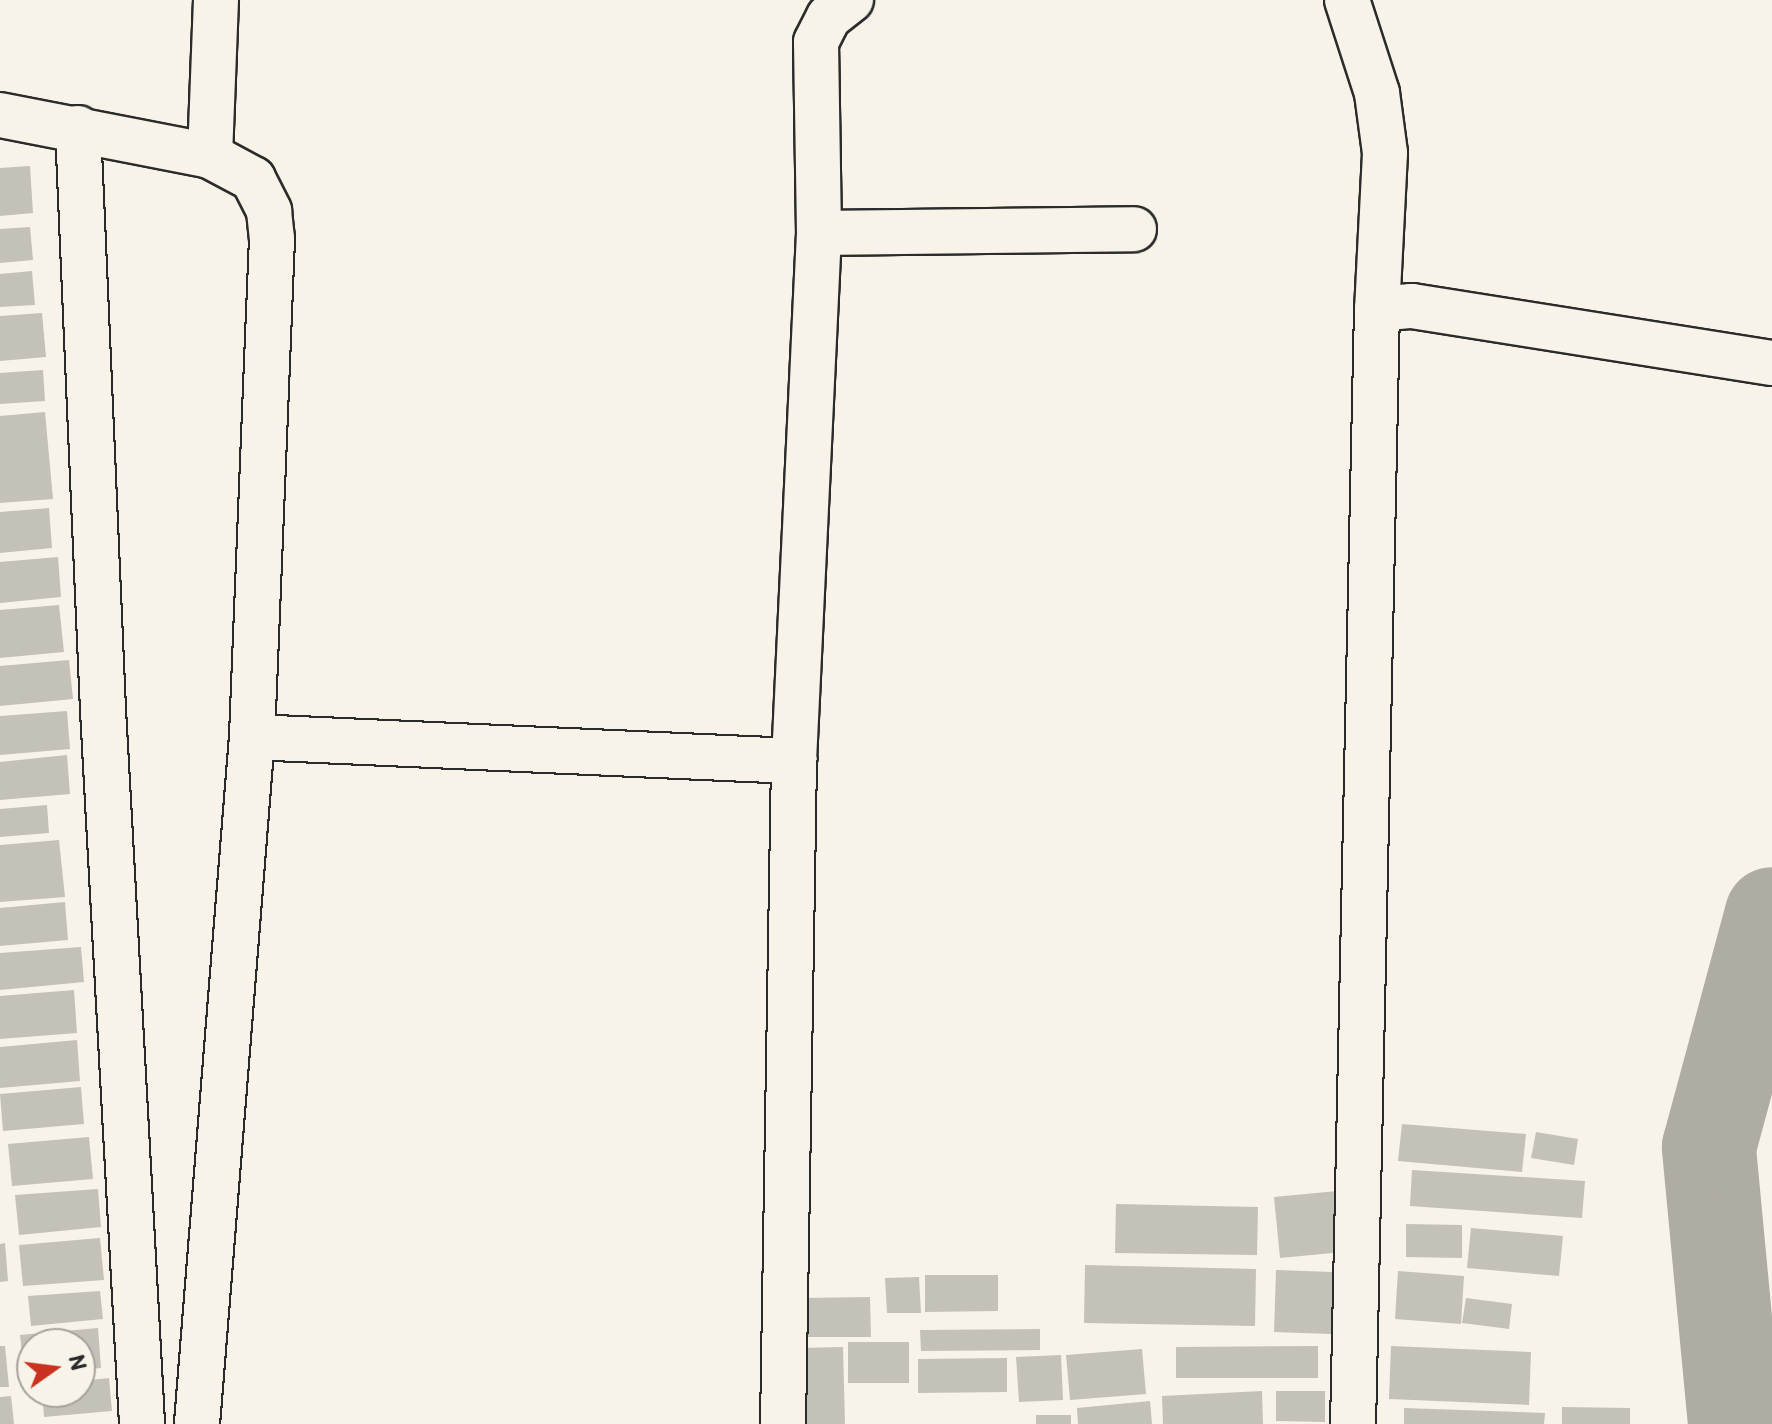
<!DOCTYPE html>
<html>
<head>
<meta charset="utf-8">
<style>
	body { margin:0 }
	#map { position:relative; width:1772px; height:1424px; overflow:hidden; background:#f7f3e8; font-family:Itim,sans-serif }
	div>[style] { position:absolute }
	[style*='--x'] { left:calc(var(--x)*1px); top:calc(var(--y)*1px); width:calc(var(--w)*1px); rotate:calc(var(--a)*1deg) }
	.river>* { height:94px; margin:-47px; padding:0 47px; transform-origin:47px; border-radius:47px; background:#afaca4 }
	.building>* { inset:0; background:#c4c1b9 }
	.roads { filter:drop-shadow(2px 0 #2b2b2b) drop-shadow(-2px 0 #2b2b2b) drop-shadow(0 2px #2b2b2b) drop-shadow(0 -2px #2b2b2b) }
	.minor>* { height:44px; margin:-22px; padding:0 22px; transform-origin:22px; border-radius:22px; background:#f7f3e8 }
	span { translate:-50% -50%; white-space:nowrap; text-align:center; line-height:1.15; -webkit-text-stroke:8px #f7f3e8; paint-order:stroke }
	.north { position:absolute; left:16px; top:1328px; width:80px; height:80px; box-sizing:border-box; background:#f7f3e8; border:2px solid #a5a39c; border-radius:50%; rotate:76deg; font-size:22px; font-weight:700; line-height:32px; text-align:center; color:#2b2b2b }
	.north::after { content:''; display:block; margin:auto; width:28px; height:36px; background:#c8321e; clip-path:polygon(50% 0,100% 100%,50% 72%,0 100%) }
</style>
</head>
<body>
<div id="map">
	<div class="river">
		<i style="--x:1735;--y:1424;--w:278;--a:-95.4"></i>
		<i style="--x:1709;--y:1147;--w:241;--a:-74.9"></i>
	</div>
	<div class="building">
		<i style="clip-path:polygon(30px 166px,33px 213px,0 216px,0 168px)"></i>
		<i style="clip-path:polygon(30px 227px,33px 260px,0 263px,0 229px)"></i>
		<i style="clip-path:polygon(32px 271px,35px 305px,0 307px,0 274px)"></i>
		<i style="clip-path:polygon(42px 313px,46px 357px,0 361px,0 316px)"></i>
		<i style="clip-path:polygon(43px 370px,45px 401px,0 404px,0 373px)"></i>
		<i style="clip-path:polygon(45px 412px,53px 499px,0 503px,0 416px)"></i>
		<i style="clip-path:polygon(49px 508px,52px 548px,0 553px,0 512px)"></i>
		<i style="clip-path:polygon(58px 557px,61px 597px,0 603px,0 562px)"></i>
		<i style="clip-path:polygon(59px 605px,64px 652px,0 658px,0 610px)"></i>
		<i style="clip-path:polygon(69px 660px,73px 699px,0 706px,0 666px)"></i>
		<i style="clip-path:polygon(67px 711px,70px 749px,0 755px,0 716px)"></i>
		<i style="clip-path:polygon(67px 755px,70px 794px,0 800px,0 762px)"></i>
		<i style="clip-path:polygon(47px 805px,49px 833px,0 837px,0 809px)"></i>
		<i style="clip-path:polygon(59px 840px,65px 897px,0 902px,0 845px)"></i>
		<i style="clip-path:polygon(65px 902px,68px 940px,0 946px,0 908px)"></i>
		<i style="clip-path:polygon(81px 947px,84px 982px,0 990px,0 953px)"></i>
		<i style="clip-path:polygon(74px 990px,77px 1033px,0 1039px,0 996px)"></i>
		<i style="clip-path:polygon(77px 1040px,80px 1081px,0 1088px,0 1047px)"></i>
		<i style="clip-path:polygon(81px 1087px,84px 1124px,3px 1131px,0 1094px)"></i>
		<i style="clip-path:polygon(1402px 1124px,1526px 1134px,1522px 1172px,1398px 1161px)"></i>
		<i style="clip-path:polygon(1536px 1132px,1578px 1139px,1574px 1165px,1531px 1158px)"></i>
		<i style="clip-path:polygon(89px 1137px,93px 1179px,12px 1186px,8px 1144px)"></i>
		<i style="clip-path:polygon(1412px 1170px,1585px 1181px,1582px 1218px,1410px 1206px)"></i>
		<i style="clip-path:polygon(98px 1189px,101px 1227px,19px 1235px,15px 1195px)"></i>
		<i style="clip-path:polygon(1337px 1191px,1343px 1252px,1280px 1258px,1274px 1197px)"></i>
		<i style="clip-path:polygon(1116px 1204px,1258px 1207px,1257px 1255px,1115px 1253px)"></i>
		<i style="clip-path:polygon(1406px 1224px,1462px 1225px,1462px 1258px,1406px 1257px)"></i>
		<i style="clip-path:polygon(1471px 1228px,1563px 1236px,1559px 1276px,1467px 1268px)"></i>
		<i style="clip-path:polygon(100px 1238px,104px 1280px,23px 1286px,19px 1245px)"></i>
		<i style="clip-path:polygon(5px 1243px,8px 1281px,0 1282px,0 1244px)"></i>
		<i style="clip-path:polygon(1085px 1265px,1256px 1269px,1255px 1326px,1084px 1323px)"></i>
		<i style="clip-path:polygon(1276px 1270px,1333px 1272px,1331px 1334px,1274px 1332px)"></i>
		<i style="clip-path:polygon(1398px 1271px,1464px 1276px,1461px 1324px,1395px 1319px)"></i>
		<i style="clip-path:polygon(925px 1275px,998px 1275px,998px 1311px,925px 1312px)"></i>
		<i style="clip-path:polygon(919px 1277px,921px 1313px,887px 1313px,885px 1278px)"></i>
		<i style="clip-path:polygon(100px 1291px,103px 1319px,31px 1326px,28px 1296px)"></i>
		<i style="clip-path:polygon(870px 1297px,871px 1337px,804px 1337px,803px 1298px)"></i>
		<i style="clip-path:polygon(1466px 1298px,1512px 1304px,1509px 1329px,1462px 1323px)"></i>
		<i style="clip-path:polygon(98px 1328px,101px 1368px,80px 1370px,80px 1344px,32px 1344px,32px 1373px,24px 1374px,20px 1335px)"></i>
		<i style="clip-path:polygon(1040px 1329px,1040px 1350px,921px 1351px,920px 1330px)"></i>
		<i style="clip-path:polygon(848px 1342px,909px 1342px,909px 1383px,848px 1383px)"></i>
		<i style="clip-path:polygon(0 1346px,5px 1346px,9px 1387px,0 1387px)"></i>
		<i style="clip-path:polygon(1318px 1346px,1318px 1378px,1176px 1378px,1176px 1347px)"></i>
		<i style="clip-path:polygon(1391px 1346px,1531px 1352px,1529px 1405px,1389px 1399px)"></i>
		<i style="clip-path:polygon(843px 1347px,845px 1424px,798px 1424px,797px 1348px)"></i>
		<i style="clip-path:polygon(1142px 1349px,1146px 1394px,1070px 1400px,1066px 1355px)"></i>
		<i style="clip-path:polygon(1061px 1355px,1063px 1400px,1019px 1402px,1016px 1357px)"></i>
		<i style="clip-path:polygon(1007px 1358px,1007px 1392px,918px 1393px,918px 1359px)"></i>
		<i style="clip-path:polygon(109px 1378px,112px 1411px,44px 1417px,42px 1392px,80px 1392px,80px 1381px)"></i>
		<i style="clip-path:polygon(1262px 1391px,1263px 1424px,1163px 1424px,1162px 1396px)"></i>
		<i style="clip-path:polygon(1276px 1391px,1325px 1391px,1325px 1422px,1276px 1421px)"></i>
		<i style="clip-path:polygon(11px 1396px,14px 1424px,0 1424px,0 1397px)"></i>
		<i style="clip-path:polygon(1150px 1401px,1152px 1424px,1078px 1424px,1077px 1408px)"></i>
		<i style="clip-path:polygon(1562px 1407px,1630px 1408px,1630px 1424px,1562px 1424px)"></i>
		<i style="clip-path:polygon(1404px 1408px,1545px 1413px,1544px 1424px,1404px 1424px)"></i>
		<i style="clip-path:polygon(1036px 1415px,1071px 1415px,1071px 1424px,1036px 1424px)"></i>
	</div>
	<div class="roads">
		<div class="minor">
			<i style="--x:1347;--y:0;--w:98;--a:72.1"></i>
			<i style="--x:1377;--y:93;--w:61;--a:82.4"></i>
			<i style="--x:1385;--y:153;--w:156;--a:92.9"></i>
			<i style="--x:1377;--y:309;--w:1115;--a:91.23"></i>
			<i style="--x:0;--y:115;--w:214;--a:11"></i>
			<i style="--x:210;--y:156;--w:49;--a:28.1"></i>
			<i style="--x:253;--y:179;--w:36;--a:63"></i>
			<i style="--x:269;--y:211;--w:27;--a:84"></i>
			<i style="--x:272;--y:238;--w:499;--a:92.3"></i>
			<i style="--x:252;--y:737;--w:689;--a:94.58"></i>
			<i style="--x:78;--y:128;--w:583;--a:87.54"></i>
			<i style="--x:103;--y:710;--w:715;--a:86.87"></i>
			<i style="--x:210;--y:156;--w:156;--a:-87.8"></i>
			<i style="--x:819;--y:233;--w:315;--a:-0.7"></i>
			<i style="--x:1377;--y:309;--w:35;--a:-5"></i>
			<i style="--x:1412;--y:306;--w:364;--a:9"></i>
			<i style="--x:252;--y:737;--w:543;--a:2.54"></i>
			<i style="--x:783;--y:1424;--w:663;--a:-89.05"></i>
			<i style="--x:794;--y:761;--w:529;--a:-87.29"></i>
			<i style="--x:819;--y:233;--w:191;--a:-90.9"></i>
			<i style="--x:816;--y:42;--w:28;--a:-63"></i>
			<i style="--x:829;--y:17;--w:28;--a:-38"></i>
		</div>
	</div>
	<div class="north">N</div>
</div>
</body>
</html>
